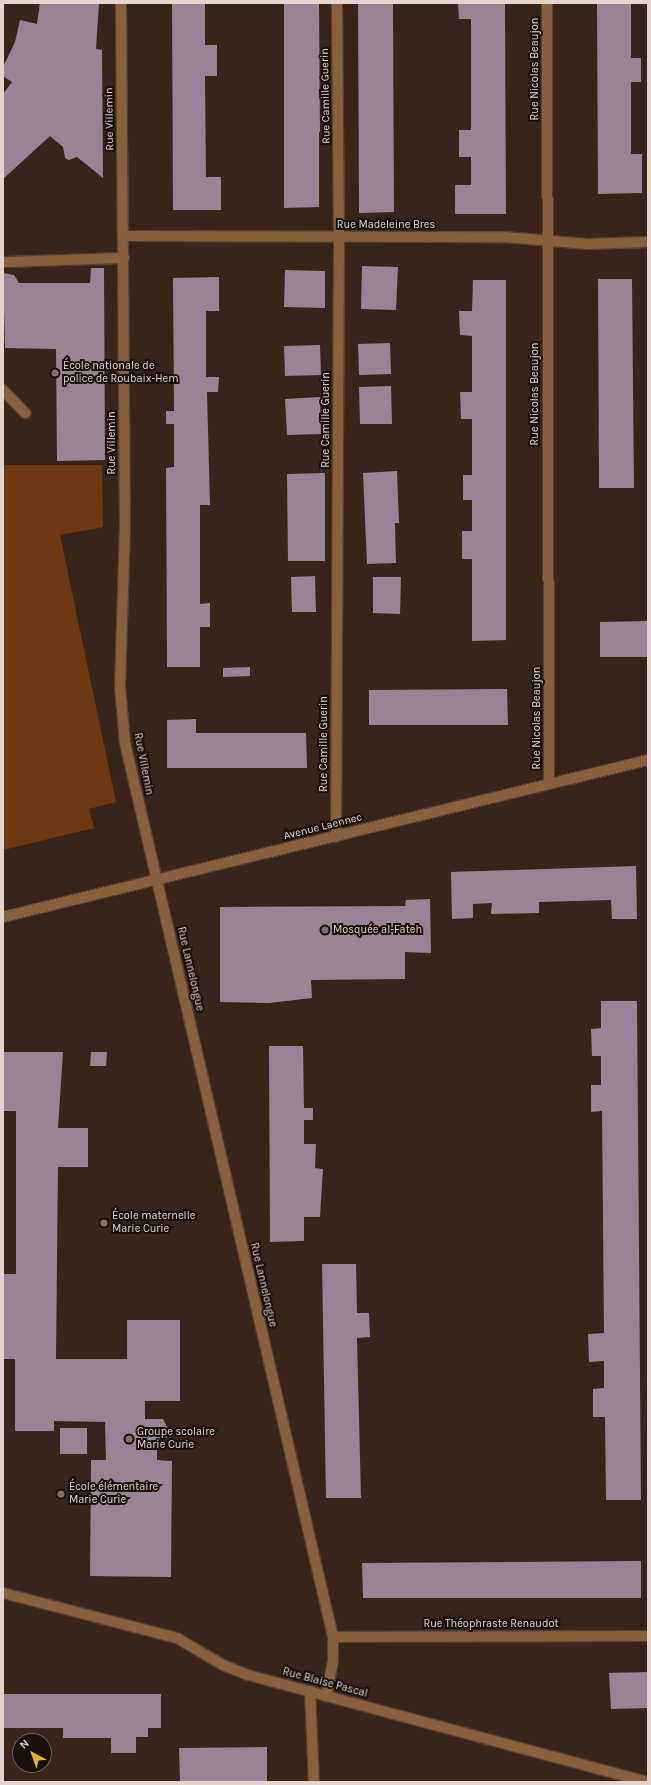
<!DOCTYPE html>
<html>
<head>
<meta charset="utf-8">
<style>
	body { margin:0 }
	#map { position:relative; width:651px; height:1785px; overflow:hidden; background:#382418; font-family:Karla,sans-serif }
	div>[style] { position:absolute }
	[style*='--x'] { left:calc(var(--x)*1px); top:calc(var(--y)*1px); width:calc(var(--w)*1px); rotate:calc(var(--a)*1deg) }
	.green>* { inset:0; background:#6e3912 }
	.building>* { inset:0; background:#998497 }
	.roads { filter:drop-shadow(1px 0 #534035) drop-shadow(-1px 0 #534035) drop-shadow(0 1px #534035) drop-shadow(0 -1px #534035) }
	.minor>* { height:10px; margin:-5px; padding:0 5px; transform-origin:5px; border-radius:5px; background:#89603b }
	.dots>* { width:11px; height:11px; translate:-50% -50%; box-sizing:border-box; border:2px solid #19100a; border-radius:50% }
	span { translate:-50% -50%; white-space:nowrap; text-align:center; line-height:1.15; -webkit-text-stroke:4px #19100a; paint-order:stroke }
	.street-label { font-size:11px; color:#e3d5cd }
	.poi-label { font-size:11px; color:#e3d5cd }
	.left { translate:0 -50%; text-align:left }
	.frame { position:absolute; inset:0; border:4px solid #e3d5cd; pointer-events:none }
	.north { position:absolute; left:12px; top:1733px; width:40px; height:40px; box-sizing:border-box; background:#19100a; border:1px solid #6a5f58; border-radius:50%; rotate:319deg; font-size:11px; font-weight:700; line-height:16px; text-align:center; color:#e3d5cd }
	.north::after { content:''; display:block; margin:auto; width:14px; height:18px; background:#e1af34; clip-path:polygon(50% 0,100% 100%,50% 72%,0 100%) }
</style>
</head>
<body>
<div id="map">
	<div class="green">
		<i style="clip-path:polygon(3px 465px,102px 465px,103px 527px,60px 535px,116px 802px,89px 809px,94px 828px,3px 850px)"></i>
	</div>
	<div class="building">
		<i style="clip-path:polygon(40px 3px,99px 3px,96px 49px,102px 50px,103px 178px,77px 157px,69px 160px,65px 158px,63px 147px,50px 136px,3px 179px,3px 94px,12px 82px,3px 76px,3px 67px,15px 42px,20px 20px,37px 24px)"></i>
		<i style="clip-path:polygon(172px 3px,205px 3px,205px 45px,217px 45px,217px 76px,205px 76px,206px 177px,221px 177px,221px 210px,173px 210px)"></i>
		<i style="clip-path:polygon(284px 3px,319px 3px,320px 132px,315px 132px,319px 132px,319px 207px,284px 208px)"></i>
		<i style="clip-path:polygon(358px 3px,393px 3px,394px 212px,359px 213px)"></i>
		<i style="clip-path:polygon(458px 3px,505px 3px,506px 214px,455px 214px,455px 185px,471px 185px,471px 157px,459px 157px,459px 130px,471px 130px,471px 19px,459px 19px)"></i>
		<i style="clip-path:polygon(597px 3px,631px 3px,631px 58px,641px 58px,641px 82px,631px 82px,631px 154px,642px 154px,642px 193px,598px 194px)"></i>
		<i style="clip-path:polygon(362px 266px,398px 267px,396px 310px,361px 309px)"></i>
		<i style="clip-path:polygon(91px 268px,104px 268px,105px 460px,57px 461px,56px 349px,5px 348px,3px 273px,14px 275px,19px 283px,90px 283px)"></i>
		<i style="clip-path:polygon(285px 270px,325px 271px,325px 308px,284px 307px)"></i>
		<i style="clip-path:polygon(219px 277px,219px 311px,206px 311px,206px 377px,219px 377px,218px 392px,207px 392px,210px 505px,200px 505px,200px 604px,210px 603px,210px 627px,200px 627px,200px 667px,167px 667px,166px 468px,174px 467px,174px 424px,166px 424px,166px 411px,174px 411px,173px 278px)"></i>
		<i style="clip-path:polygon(598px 279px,632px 279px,634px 488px,599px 488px)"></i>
		<i style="clip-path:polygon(473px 280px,506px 280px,506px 640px,472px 641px,472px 559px,462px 559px,462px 531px,472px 531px,472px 500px,463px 500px,463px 475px,472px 475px,472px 419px,461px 419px,460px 392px,472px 392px,472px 336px,460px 335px,459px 311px,472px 311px)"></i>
		<i style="clip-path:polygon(390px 343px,391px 374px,359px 375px,358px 344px)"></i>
		<i style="clip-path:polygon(320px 345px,321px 375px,285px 376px,284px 346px)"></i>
		<i style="clip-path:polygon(391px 386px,392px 424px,360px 424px,359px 387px)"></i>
		<i style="clip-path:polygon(320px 397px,321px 434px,287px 435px,285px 399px)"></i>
		<i style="clip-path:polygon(397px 471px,399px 523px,391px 523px,395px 523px,396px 563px,367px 564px,363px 473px)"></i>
		<i style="clip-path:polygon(325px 473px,325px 561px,288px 561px,287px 474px)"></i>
		<i style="clip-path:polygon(315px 576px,316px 612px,292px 612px,291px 577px)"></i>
		<i style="clip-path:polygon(373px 577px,401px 577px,400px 614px,373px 613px)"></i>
		<i style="clip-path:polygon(648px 621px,648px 657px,600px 657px,600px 622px)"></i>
		<i style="clip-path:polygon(250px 667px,250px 676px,223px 677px,223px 668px)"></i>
		<i style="clip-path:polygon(507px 689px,508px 725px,369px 725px,369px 690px)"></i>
		<i style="clip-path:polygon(196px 719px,196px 733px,306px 733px,307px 768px,167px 768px,167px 720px)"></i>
		<i style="clip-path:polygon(636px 866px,637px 919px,612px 919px,611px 900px,539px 902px,539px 913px,491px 914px,492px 903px,473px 904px,473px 918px,452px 919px,451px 872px)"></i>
		<i style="clip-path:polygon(430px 899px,431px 953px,405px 952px,405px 979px,311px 980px,312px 998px,269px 1003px,220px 1002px,220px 907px,405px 906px,406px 900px)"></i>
		<i style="clip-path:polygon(601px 1001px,637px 1001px,641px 1500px,606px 1500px,605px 1417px,593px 1417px,593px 1389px,604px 1388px,604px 1361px,589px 1362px,588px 1334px,604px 1333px,602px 1111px,591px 1112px,591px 1085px,601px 1085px,601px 1056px,592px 1056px,591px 1029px,601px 1028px)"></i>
		<i style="clip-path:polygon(269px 1046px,303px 1046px,304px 1108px,313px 1108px,313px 1120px,304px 1120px,304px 1144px,316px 1144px,315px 1168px,323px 1169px,320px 1217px,304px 1217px,304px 1241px,270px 1242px)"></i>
		<i style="clip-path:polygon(3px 1052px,63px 1052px,58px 1128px,88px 1128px,88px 1167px,58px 1167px,56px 1359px,127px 1359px,127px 1320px,180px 1320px,180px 1401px,145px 1401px,145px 1419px,163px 1419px,168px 1429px,167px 1437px,157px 1440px,157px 1460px,172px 1461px,171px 1577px,90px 1576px,91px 1460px,106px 1460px,105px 1422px,54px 1421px,54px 1431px,15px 1431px,15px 1359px,4px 1359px,4px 1274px,16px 1274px,16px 1111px,3px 1111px)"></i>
		<i style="clip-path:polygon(91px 1052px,107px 1052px,106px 1066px,90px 1066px)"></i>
		<i style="clip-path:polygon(322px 1264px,356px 1264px,357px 1313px,369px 1313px,370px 1337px,357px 1338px,361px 1498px,326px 1498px)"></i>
		<i style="clip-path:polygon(60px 1428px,87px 1428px,87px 1454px,60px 1454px)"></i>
		<i style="clip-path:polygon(641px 1561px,641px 1598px,363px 1598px,362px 1563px)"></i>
		<i style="clip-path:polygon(648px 1672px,648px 1708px,611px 1709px,609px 1673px)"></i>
		<i style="clip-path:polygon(3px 1694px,161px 1694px,161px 1728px,148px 1728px,148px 1737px,136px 1737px,136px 1753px,111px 1753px,111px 1738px,63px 1738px,63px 1728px,3px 1728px)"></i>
		<i style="clip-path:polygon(267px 1747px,267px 1781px,180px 1781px,179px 1748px)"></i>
	</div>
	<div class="roads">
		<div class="minor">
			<i style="--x:121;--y:3;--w:523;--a:89.56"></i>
			<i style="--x:125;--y:526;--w:161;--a:91.8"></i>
			<i style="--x:120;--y:687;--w:56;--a:84.9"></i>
			<i style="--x:125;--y:743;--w:918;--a:76.9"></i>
			<i style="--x:333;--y:1637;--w:24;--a:90"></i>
			<i style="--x:333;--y:1661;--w:36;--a:101"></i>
			<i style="--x:547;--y:3;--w:781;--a:89.85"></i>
			<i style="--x:124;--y:236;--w:380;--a:0.2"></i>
			<i style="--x:504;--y:237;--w:84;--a:4.8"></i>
			<i style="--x:588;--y:244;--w:60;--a:-1.9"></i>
			<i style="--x:3;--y:262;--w:121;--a:-1.9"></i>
			<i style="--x:3;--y:390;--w:32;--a:46"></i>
			<i style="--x:336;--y:837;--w:600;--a:-89.71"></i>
			<i style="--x:339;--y:237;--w:234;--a:-90.5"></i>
			<i style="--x:3;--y:917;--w:664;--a:-13.68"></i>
			<i style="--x:3;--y:1593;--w:180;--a:14.5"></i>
			<i style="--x:177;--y:1638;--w:53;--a:30.4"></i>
			<i style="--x:223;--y:1665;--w:27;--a:22"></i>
			<i style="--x:248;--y:1675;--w:413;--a:15"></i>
			<i style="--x:333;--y:1637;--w:315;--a:-0.2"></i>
			<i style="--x:310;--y:1691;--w:91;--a:87.5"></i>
		</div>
	</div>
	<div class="dots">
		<i style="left:55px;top:373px;background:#8d6e63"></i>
		<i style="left:325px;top:930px;background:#6b7280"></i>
		<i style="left:104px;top:1223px;background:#8d6e63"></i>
		<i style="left:129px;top:1439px;background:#8d6e63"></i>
		<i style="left:61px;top:1494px;background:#8d6e63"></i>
	</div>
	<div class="street-label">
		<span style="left:535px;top:69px;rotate:-90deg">Rue Nicolas Beaujon</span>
		<span style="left:326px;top:96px;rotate:-91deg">Rue Camille Guerin</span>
		<span style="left:110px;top:119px;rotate:-91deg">Rue Villemin</span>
		<span style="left:386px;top:225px">Rue Madeleine Bres</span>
		<span style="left:535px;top:394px;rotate:-90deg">Rue Nicolas Beaujon</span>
		<span style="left:326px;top:420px;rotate:-90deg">Rue Camille Guerin</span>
		<span style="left:112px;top:443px;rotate:-90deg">Rue Villemin</span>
		<span style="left:537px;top:718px;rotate:-90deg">Rue Nicolas Beaujon</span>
		<span style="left:324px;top:744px;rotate:-90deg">Rue Camille Guerin</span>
		<span style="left:143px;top:764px;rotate:79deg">Rue Villemin</span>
		<span style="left:323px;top:827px;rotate:-14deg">Avenue Laennec</span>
		<span style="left:190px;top:969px;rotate:77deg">Rue Lannelongue</span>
		<span style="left:263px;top:1285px;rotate:77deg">Rue Lannelongue</span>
		<span style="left:491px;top:1624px">Rue Théophraste Renaudot</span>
		<span style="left:325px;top:1683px;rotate:15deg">Rue Blaise Pascal</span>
	</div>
	<div class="poi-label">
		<span class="left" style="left:63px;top:373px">École nationale de<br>police de Roubaix-Hem</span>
		<span class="left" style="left:333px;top:930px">Mosquée al-Fateh</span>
		<span class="left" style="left:112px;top:1223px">École maternelle<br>Marie Curie</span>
		<span class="left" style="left:137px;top:1439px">Groupe scolaire<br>Marie Curie</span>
		<span class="left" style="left:69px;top:1494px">École élémentaire<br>Marie Curie</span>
	</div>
	<div class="frame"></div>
	<div class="north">N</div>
</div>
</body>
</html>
